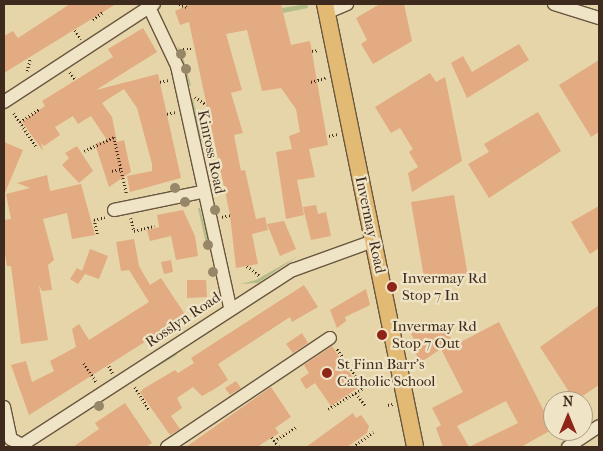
<!DOCTYPE html>
<html>
<head>
<meta charset="utf-8">
<style>
	body { margin:0 }
	#map { position:relative; width:603px; height:451px; overflow:hidden; background:#e6d5a8; font-family:"IM FELL French Canon",serif }
	div>[style] { position:absolute }
	[style*='--x'] { left:calc(var(--x)*1px); top:calc(var(--y)*1px); width:calc(var(--w)*1px); rotate:calc(var(--a)*1deg) }
	.green>* { inset:0; background:#b4bd89 }
	.building>* { inset:0; background:#e2ab81 }
	.path>* { height:2.5px; margin-top:-1.25px; transform-origin:0; background:repeating-linear-gradient(90deg,#3f2b1e 0 1px,transparent 0 3.5px) }
	.roads { filter:drop-shadow(1px 0 #695640) drop-shadow(-1px 0 #695640) drop-shadow(0 1px #695640) drop-shadow(0 -1px #695640) }
	.minor>* { height:12px; margin:-6px; padding:0 6px; transform-origin:6px; border-radius:6px; background:#efe4c6 }
	.major>* { height:16px; margin:-8px; padding:0 8px; transform-origin:8px; border-radius:8px; background:#e3ba74 }
	.trees>* { width:10px; height:10px; margin:-5px; border-radius:50%; background:#978768 }
	.dots>* { width:14px; height:14px; translate:-50% -50%; box-sizing:border-box; border:2px solid #efe4c6; border-radius:50% }
	span { translate:-50% -50%; white-space:nowrap; text-align:center; line-height:1.15; -webkit-text-stroke:4.5px #efe4c6; paint-order:stroke }
	.street-label { font-size:15px; color:#3f2b1e }
	.poi-label { font-size:15px; color:#3f2b1e }
	.left { translate:0 -50%; text-align:left }
	.frame { position:absolute; inset:0; border:5px solid #3f2b1e; pointer-events:none }
	.north { position:absolute; left:543px; top:391px; width:50px; height:50px; box-sizing:border-box; background:#efe4c6; border:1px solid #a99a83; border-radius:50%; rotate:0deg; font-size:14px; font-weight:700; line-height:20px; text-align:center; color:#3f2b1e }
	.north::after { content:''; display:block; margin:auto; width:18px; height:22px; background:#8f2418; clip-path:polygon(50% 0,100% 100%,50% 72%,0 100%) }
</style>
</head>
<body>
<div id="map">
	<div class="green">
		<i style="clip-path:polygon(307px 4px,308px 8px,283px 13px,282px 8px)"></i>
		<i style="clip-path:polygon(177px 44px,183px 57px,191px 85px,189px 86px)"></i>
		<i style="clip-path:polygon(191px 99px,193px 99px,203px 141px,200px 142px)"></i>
		<i style="clip-path:polygon(198px 208px,200px 208px,210px 247px,207px 248px)"></i>
		<i style="clip-path:polygon(298px 256px,258px 283px,240px 284px,256px 280px)"></i>
		<i style="clip-path:polygon(175px 353px,177px 355px,138px 378px)"></i>
	</div>
	<div class="building">
		<i style="clip-path:polygon(70px 4px,116px 4px,4px 73px,4px 36px,13px 31px,18px 38px)"></i>
		<i style="clip-path:polygon(190px 4px,281px 4px,291px 45px,310px 41px,328px 145px,309px 149px,315px 177px,297px 180px,304px 215px,286px 219px,276px 152px,292px 149px,289px 136px,300px 132px,296px 109px,281px 88px,262px 91px,247px 30px,226px 34px,242px 90px,231px 93px,243px 133px,234px 135px,241px 171px,245px 170px,256px 219px,265px 217px,268px 230px,252px 234px,258px 264px,236px 268px,230px 215px,189px 22px,180px 25px,175px 11px)"></i>
		<i style="clip-path:polygon(380px 4px,404px 4px,412px 41px,373px 64px,361px 44px,367px 40px,356px 18px)"></i>
		<i style="clip-path:polygon(143px 28px,157px 52px,96px 90px,158px 74px,181px 178px,130px 192px,127px 176px,152px 171px,152px 164px,137px 108px,124px 89px,102px 103px,112px 117px,117px 142px,124px 140px,131px 172px,109px 187px,95px 144px,107px 140px,91px 116px,78px 124px,73px 116px,55px 127px,60px 135px,44px 146px,41px 143px,43px 151px,22px 122px,45px 106px,42px 101px,113px 57px,108px 49px)"></i>
		<i style="clip-path:polygon(519px 44px,529px 60px,467px 98px,451px 63px,463px 56px,472px 72px)"></i>
		<i style="clip-path:polygon(599px 60px,599px 132px,591px 137px,559px 85px)"></i>
		<i style="clip-path:polygon(430px 73px,436px 82px,445px 77px,462px 161px,412px 192px,408px 173px,418px 167px,409px 152px,413px 149px,400px 128px,391px 133px,375px 107px)"></i>
		<i style="clip-path:polygon(538px 112px,561px 151px,489px 198px,468px 164px,489px 152px,484px 144px)"></i>
		<i style="clip-path:polygon(4px 142px,23px 150px,4px 195px)"></i>
		<i style="clip-path:polygon(77px 146px,93px 171px,79px 183px,62px 165px,69px 158px,65px 153px)"></i>
		<i style="clip-path:polygon(47px 175px,50px 191px,81px 184px,95px 235px,72px 239px,67px 213px,43px 219px,54px 260px,48px 265px,52px 290px,42px 291px,39px 285px,48px 340px,21px 344px,11px 266px,7px 266px,4px 248px,4px 220px,11px 219px,6px 194px,30px 188px,17px 183px)"></i>
		<i style="clip-path:polygon(454px 195px,468px 276px,425px 283px,411px 202px)"></i>
		<i style="clip-path:polygon(316px 205px,318px 214px,326px 212px,331px 236px,311px 240px,303px 207px)"></i>
		<i style="clip-path:polygon(599px 206px,599px 248px,590px 254px,571px 222px)"></i>
		<i style="clip-path:polygon(183px 210px,195px 236px,198px 256px,176px 260px,171px 236px,150px 241px,147px 230px,159px 227px,157px 215px)"></i>
		<i style="clip-path:polygon(284px 221px,296px 249px,280px 256px,267px 224px)"></i>
		<i style="clip-path:polygon(134px 239px,139px 266px,150px 285px,161px 278px,186px 316px,29px 415px,11px 365px,26px 361px,32px 382px,54px 371px,50px 361px,76px 347px,72px 329px,79px 324px,89px 340px,149px 302px,129px 270px,121px 271px,116px 242px)"></i>
		<i style="clip-path:polygon(90px 249px,108px 256px,99px 279px,85px 274px,78px 284px,70px 279px,77px 268px,82px 271px)"></i>
		<i style="clip-path:polygon(171px 260px,173px 272px,164px 274px,161px 262px)"></i>
		<i style="clip-path:polygon(187px 280px,206px 280px,207px 297px,187px 298px)"></i>
		<i style="clip-path:polygon(304px 285px,318px 307px,292px 322px,290px 317px,218px 364px,228px 380px,213px 390px,202px 396px,193px 387px,177px 398px,182px 408px,171px 416px,180px 429px,170px 435px,140px 392px,143px 389px,175px 370px,178px 373px,194px 363px,191px 358px)"></i>
		<i style="clip-path:polygon(366px 289px,370px 305px,345px 317px,346px 321px,337px 328px,330px 310px)"></i>
		<i style="clip-path:polygon(599px 305px,599px 385px,575px 401px,540px 347px)"></i>
		<i style="clip-path:polygon(evenodd,432px 321px,436px 326px,441px 323px,455px 345px,499px 322px,553px 429px,521px 447px,443px 447px,436px 428px,441px 425px,432px 408px,463px 392px,441px 349px,421px 362px,414px 351px,420px 348px,411px 334px,432px 321px,506px 401px,518px 423px,469px 447px,457px 426px,506px 401px)"></i>
		<i style="clip-path:polygon(302px 333px,308px 343px,293px 353px,286px 344px)"></i>
		<i style="clip-path:polygon(332px 346px,359px 387px,331px 406px,315px 383px,306px 389px,300px 379px,309px 373px,304px 365px)"></i>
		<i style="clip-path:polygon(236px 381px,241px 388px,230px 395px,225px 388px)"></i>
		<i style="clip-path:polygon(271px 387px,291px 417px,275px 428px,279px 433px,257px 447px,186px 447px)"></i>
		<i style="clip-path:polygon(125px 403px,152px 443px,146px 447px,73px 447px,99px 429px,95px 423px)"></i>
		<i style="clip-path:polygon(353px 413px,356px 418px,361px 415px,369px 426px,367px 433px,347px 447px,306px 447px)"></i>
	</div>
	<div class="path">
		<i style="--x:179;--y:4;--w:9;--a:21"></i>
		<i style="--x:93;--y:20;--w:13;--a:-39"></i>
		<i style="--x:75;--y:30;--w:11;--a:56"></i>
		<i style="--x:183;--y:49;--w:11;--a:0"></i>
		<i style="--x:312;--y:51;--w:7;--a:-8"></i>
		<i style="--x:27;--y:71;--w:12;--a:-76"></i>
		<i style="--x:70;--y:72;--w:9;--a:54"></i>
		<i style="--x:160;--y:82;--w:8;--a:-14"></i>
		<i style="--x:311;--y:82;--w:15;--a:-16"></i>
		<i style="--x:195;--y:97;--w:14;--a:34"></i>
		<i style="--x:14;--y:113;--w:42;--a:56.7"></i>
		<i style="--x:167;--y:114;--w:8;--a:-14"></i>
		<i style="--x:20;--y:122;--w:23;--a:-34"></i>
		<i style="--x:329;--y:136;--w:8;--a:-14"></i>
		<i style="--x:84;--y:151;--w:33;--a:-25"></i>
		<i style="--x:114;--y:137;--w:59;--a:77.4"></i>
		<i style="--x:112;--y:171;--w:9;--a:-13"></i>
		<i style="--x:216;--y:192;--w:8;--a:-14"></i>
		<i style="--x:222;--y:217;--w:8;--a:-14"></i>
		<i style="--x:131;--y:218;--w:13;--a:77"></i>
		<i style="--x:134;--y:231;--w:21;--a:-14"></i>
		<i style="--x:97;--y:234;--w:14;--a:-102"></i>
		<i style="--x:94;--y:220;--w:11;--a:-15"></i>
		<i style="--x:247;--y:266;--w:16;--a:38"></i>
		<i style="--x:84;--y:363;--w:24;--a:57"></i>
		<i style="--x:109;--y:366;--w:9;--a:63"></i>
		<i style="--x:135;--y:387;--w:26;--a:58"></i>
		<i style="--x:356;--y:393;--w:15;--a:53"></i>
		<i style="--x:388;--y:405;--w:5;--a:-11"></i>
		<i style="--x:328;--y:409;--w:41;--a:-31"></i>
		<i style="--x:363;--y:388;--w:48;--a:-124"></i>
		<i style="--x:272;--y:437;--w:12;--a:55"></i>
		<i style="--x:274;--y:441;--w:26;--a:-32"></i>
		<i style="--x:353;--y:447;--w:25;--a:-37"></i>
	</div>
	<div class="roads">
		<div class="minor">
			<i style="--x:554;--y:4;--w:47;--a:17.3"></i>
			<i style="--x:149;--y:7;--w:65;--a:64.6"></i>
			<i style="--x:177;--y:66;--w:248;--a:77.6"></i>
			<i style="--x:326;--y:13;--w:23;--a:-23"></i>
			<i style="--x:4;--y:102;--w:179;--a:-33.2"></i>
			<i style="--x:114;--y:210;--w:90;--a:-11.6"></i>
			<i style="--x:4;--y:407;--w:33;--a:78"></i>
			<i style="--x:11;--y:439;--w:13;--a:29"></i>
			<i style="--x:22;--y:445;--w:323;--a:-32.9"></i>
			<i style="--x:293;--y:270;--w:85;--a:-19.9"></i>
			<i style="--x:167;--y:447;--w:196;--a:-33.8"></i>
			<i style="--x:568;--y:447;--w:37;--a:-34"></i>
		</div>
		<div class="major">
			<i style="--x:325;--y:4;--w:452;--a:78.5"></i>
		</div>
	</div>
	<div class="trees">
		<i style="left:181px;top:54px"></i>
		<i style="left:186px;top:69px"></i>
		<i style="left:175px;top:188px"></i>
		<i style="left:185px;top:202px"></i>
		<i style="left:215px;top:210px"></i>
		<i style="left:208px;top:245px"></i>
		<i style="left:213px;top:272px"></i>
		<i style="left:99px;top:406px"></i>
	</div>
	<div class="dots">
		<i style="left:392px;top:287px;background:#8f2418"></i>
		<i style="left:382px;top:335px;background:#8f2418"></i>
		<i style="left:327px;top:373px;background:#8f2418"></i>
	</div>
	<div class="street-label">
		<span style="left:211px;top:152px;rotate:78deg">Kinross Road</span>
		<span style="left:370px;top:225px;rotate:78deg">Invermay Road</span>
		<span style="left:183px;top:320px;rotate:-34deg">Rosslyn Road</span>
	</div>
	<div class="poi-label">
		<span class="left" style="left:402px;top:287px">Invermay Rd<br>Stop 7 In</span>
		<span class="left" style="left:392px;top:335px">Invermay Rd<br>Stop 7 Out</span>
		<span class="left" style="left:337px;top:373px">St Finn Barr's<br>Catholic School</span>
	</div>
	<div class="frame"></div>
	<div class="north">N</div>
</div>
</body>
</html>
